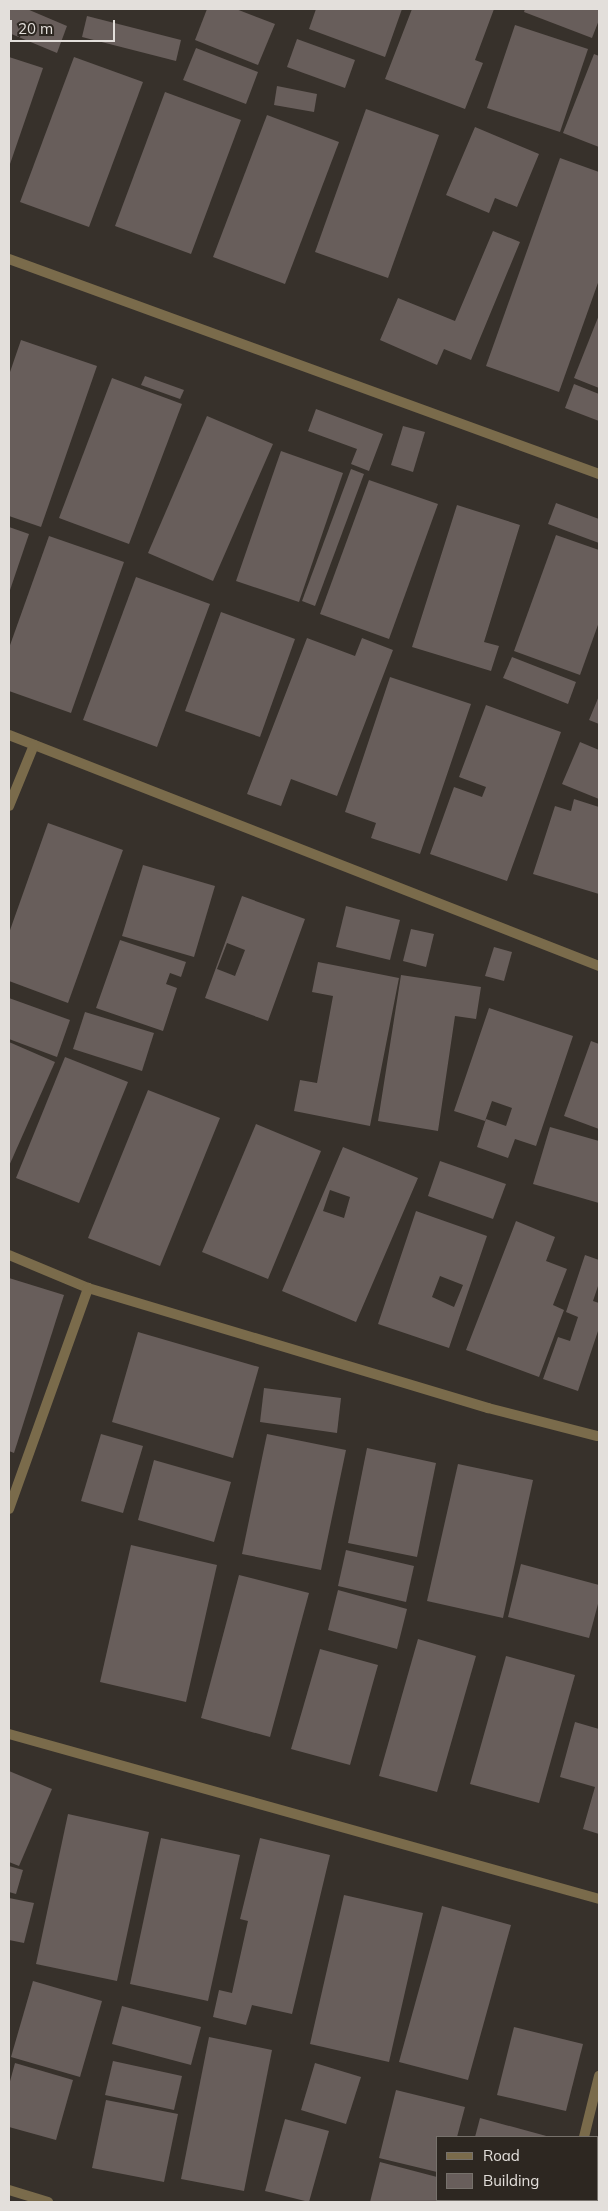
<!DOCTYPE html>
<html>
<head>
<meta charset="utf-8">
<style>
	body { margin:0 }
	#map { position:relative; width:608px; height:2211px; overflow:hidden; background:#37312b; font-family:Mulish,sans-serif }
	div>[style] { position:absolute }
	[style*='--x'] { left:calc(var(--x)*1px); top:calc(var(--y)*1px); width:calc(var(--w)*1px); rotate:calc(var(--a)*1deg) }
	.building>* { inset:0; background:#685e5b }
	.street>* { height:10px; margin:-5px; padding:0 5px; transform-origin:5px; border-radius:5px; background:#7a6b4b }
	span { translate:-50% -50%; white-space:nowrap; text-align:center; line-height:1.15; -webkit-text-stroke:4px #2d2721; paint-order:stroke }
	.frame { position:absolute; inset:0; border:10px solid #e3dfdb; pointer-events:none }
	.legend { position:absolute; left:436px; top:2136px; width:162px; height:65px; box-sizing:border-box; background:#2d2721; border:1px solid #76716b; margin:0; padding:6px 9px; list-style:none; font-size:15px; color:#e3dfdb }
	.legend li { display:flex; align-items:center; gap:10px; height:25px }
	.legend b { width:25px; border:1px solid #76716b }
	.scale { position:absolute; left:10px; top:20px; width:105px; height:22px; box-sizing:border-box; border:2px solid #e3dfdb; border-top:0; padding-left:6px; font-size:15px; line-height:18px; white-space:nowrap; color:#e3dfdb; -webkit-text-stroke:4px #2d2721; paint-order:stroke }
</style>
</head>
<body>
<div id="map">
	<div class="building">
		<i style="clip-path:polygon(9px 9px,27px 9px,67px 26px,57px 53px,9px 33px)"></i>
		<i style="clip-path:polygon(207px 9px,236px 9px,275px 24px,258px 65px,195px 40px)"></i>
		<i style="clip-path:polygon(316px 9px,402px 9px,385px 57px,309px 29px)"></i>
		<i style="clip-path:polygon(412px 9px,494px 9px,475px 60px,483px 63px,465px 109px,385px 79px)"></i>
		<i style="clip-path:polygon(525px 9px,599px 9px,599px 20px,592px 38px,524px 12px)"></i>
		<i style="clip-path:polygon(87px 16px,181px 40px,176px 61px,82px 37px)"></i>
		<i style="clip-path:polygon(515px 25px,588px 49px,560px 132px,487px 108px)"></i>
		<i style="clip-path:polygon(297px 39px,355px 60px,345px 88px,287px 67px)"></i>
		<i style="clip-path:polygon(196px 48px,258px 72px,246px 104px,183px 80px)"></i>
		<i style="clip-path:polygon(594px 54px,599px 56px,599px 147px,563px 133px)"></i>
		<i style="clip-path:polygon(9px 57px,43px 68px,9px 167px)"></i>
		<i style="clip-path:polygon(74px 57px,143px 82px,89px 227px,20px 202px)"></i>
		<i style="clip-path:polygon(277px 86px,317px 94px,314px 112px,274px 105px)"></i>
		<i style="clip-path:polygon(165px 92px,241px 120px,191px 254px,115px 226px)"></i>
		<i style="clip-path:polygon(366px 109px,439px 135px,388px 278px,315px 252px)"></i>
		<i style="clip-path:polygon(267px 115px,339px 142px,285px 284px,213px 257px)"></i>
		<i style="clip-path:polygon(475px 127px,539px 154px,517px 207px,495px 198px,489px 213px,446px 195px)"></i>
		<i style="clip-path:polygon(560px 158px,599px 172px,599px 280px,559px 392px,486px 366px)"></i>
		<i style="clip-path:polygon(493px 231px,520px 242px,471px 360px,444px 349px,437px 365px,380px 340px,398px 298px,455px 321px)"></i>
		<i style="clip-path:polygon(599px 315px,599px 388px,574px 378px)"></i>
		<i style="clip-path:polygon(21px 340px,97px 366px,41px 527px,9px 516px,9px 375px)"></i>
		<i style="clip-path:polygon(145px 376px,184px 390px,180px 399px,141px 385px)"></i>
		<i style="clip-path:polygon(112px 378px,182px 404px,129px 544px,59px 518px)"></i>
		<i style="clip-path:polygon(574px 384px,599px 394px,599px 421px,565px 408px)"></i>
		<i style="clip-path:polygon(316px 409px,383px 434px,369px 471px,351px 464px,357px 449px,308px 431px)"></i>
		<i style="clip-path:polygon(207px 416px,273px 444px,213px 581px,148px 553px)"></i>
		<i style="clip-path:polygon(403px 426px,425px 432px,413px 472px,391px 465px)"></i>
		<i style="clip-path:polygon(281px 451px,343px 473px,299px 602px,236px 581px)"></i>
		<i style="clip-path:polygon(351px 469px,364px 474px,315px 606px,302px 601px)"></i>
		<i style="clip-path:polygon(369px 480px,438px 504px,389px 639px,320px 614px)"></i>
		<i style="clip-path:polygon(556px 503px,599px 519px,599px 543px,548px 524px)"></i>
		<i style="clip-path:polygon(457px 505px,520px 525px,484px 642px,499px 646px,491px 671px,412px 647px)"></i>
		<i style="clip-path:polygon(9px 527px,29px 534px,9px 593px)"></i>
		<i style="clip-path:polygon(556px 535px,599px 550px,599px 622px,580px 675px,514px 651px)"></i>
		<i style="clip-path:polygon(49px 536px,124px 562px,71px 713px,9px 691px,9px 648px)"></i>
		<i style="clip-path:polygon(136px 577px,210px 604px,157px 747px,83px 720px)"></i>
		<i style="clip-path:polygon(221px 612px,295px 639px,260px 737px,185px 711px)"></i>
		<i style="clip-path:polygon(307px 638px,355px 656px,362px 638px,393px 650px,337px 796px,291px 779px,281px 806px,247px 794px)"></i>
		<i style="clip-path:polygon(512px 657px,576px 682px,568px 704px,503px 678px)"></i>
		<i style="clip-path:polygon(390px 677px,471px 704px,420px 854px,371px 838px,376px 823px,345px 812px)"></i>
		<i style="clip-path:polygon(599px 696px,599px 724px,589px 720px)"></i>
		<i style="clip-path:polygon(486px 705px,561px 732px,507px 881px,430px 854px,454px 787px,482px 797px,486px 787px,459px 777px)"></i>
		<i style="clip-path:polygon(580px 742px,599px 750px,599px 799px,562px 784px)"></i>
		<i style="clip-path:polygon(574px 799px,599px 807px,599px 894px,533px 874px,555px 806px,571px 811px)"></i>
		<i style="clip-path:polygon(48px 823px,123px 850px,68px 1003px,9px 981px,9px 933px)"></i>
		<i style="clip-path:polygon(143px 865px,215px 886px,194px 957px,122px 936px)"></i>
		<i style="clip-path:polygon(evenodd,242px 896px,305px 919px,268px 1021px,205px 998px,242px 896px,227px 943px,245px 950px,235px 976px,217px 969px,227px 943px)"></i>
		<i style="clip-path:polygon(346px 906px,400px 920px,390px 960px,336px 947px)"></i>
		<i style="clip-path:polygon(411px 929px,434px 934px,426px 967px,403px 961px)"></i>
		<i style="clip-path:polygon(120px 940px,186px 962px,181px 977px,170px 973px,166px 984px,177px 988px,163px 1031px,96px 1008px)"></i>
		<i style="clip-path:polygon(494px 947px,512px 952px,504px 981px,485px 976px)"></i>
		<i style="clip-path:polygon(318px 962px,399px 978px,370px 1126px,294px 1111px,300px 1080px,317px 1083px,333px 996px,312px 992px)"></i>
		<i style="clip-path:polygon(401px 975px,481px 987px,476px 1019px,455px 1016px,438px 1131px,378px 1121px)"></i>
		<i style="clip-path:polygon(9px 998px,70px 1020px,57px 1057px,9px 1039px)"></i>
		<i style="clip-path:polygon(489px 1008px,573px 1036px,536px 1146px,515px 1139px,508px 1158px,477px 1147px,486px 1119px,506px 1126px,512px 1108px,492px 1101px,485px 1121px,454px 1111px)"></i>
		<i style="clip-path:polygon(85px 1012px,154px 1033px,142px 1071px,73px 1049px)"></i>
		<i style="clip-path:polygon(591px 1041px,599px 1044px,599px 1129px,564px 1116px)"></i>
		<i style="clip-path:polygon(9px 1042px,55px 1062px,9px 1166px)"></i>
		<i style="clip-path:polygon(65px 1057px,128px 1082px,79px 1203px,16px 1178px)"></i>
		<i style="clip-path:polygon(148px 1090px,220px 1118px,160px 1266px,88px 1238px)"></i>
		<i style="clip-path:polygon(256px 1124px,321px 1151px,268px 1279px,202px 1252px)"></i>
		<i style="clip-path:polygon(550px 1127px,599px 1141px,599px 1203px,533px 1184px)"></i>
		<i style="clip-path:polygon(evenodd,343px 1147px,418px 1178px,356px 1322px,282px 1291px,343px 1147px,330px 1190px,350px 1197px,344px 1218px,323px 1211px,330px 1190px)"></i>
		<i style="clip-path:polygon(440px 1161px,506px 1184px,493px 1219px,428px 1196px)"></i>
		<i style="clip-path:polygon(evenodd,416px 1211px,487px 1236px,449px 1348px,378px 1324px,416px 1211px,440px 1276px,463px 1285px,454px 1307px,432px 1297px,440px 1276px)"></i>
		<i style="clip-path:polygon(516px 1221px,555px 1237px,546px 1261px,567px 1269px,553px 1305px,564px 1310px,539px 1377px,466px 1350px)"></i>
		<i style="clip-path:polygon(585px 1255px,599px 1260px,599px 1283px,593px 1301px,599px 1303px,599px 1328px,578px 1391px,543px 1379px,558px 1337px,570px 1341px,578px 1317px,566px 1312px)"></i>
		<i style="clip-path:polygon(9px 1278px,64px 1295px,14px 1453px,9px 1451px)"></i>
		<i style="clip-path:polygon(138px 1332px,259px 1367px,233px 1458px,112px 1422px)"></i>
		<i style="clip-path:polygon(264px 1388px,341px 1398px,337px 1433px,260px 1422px)"></i>
		<i style="clip-path:polygon(101px 1434px,143px 1446px,123px 1513px,81px 1501px)"></i>
		<i style="clip-path:polygon(267px 1434px,346px 1450px,321px 1570px,242px 1554px)"></i>
		<i style="clip-path:polygon(367px 1448px,436px 1463px,417px 1557px,348px 1543px)"></i>
		<i style="clip-path:polygon(154px 1460px,231px 1482px,214px 1542px,138px 1520px)"></i>
		<i style="clip-path:polygon(458px 1464px,533px 1480px,503px 1618px,427px 1601px)"></i>
		<i style="clip-path:polygon(131px 1545px,217px 1565px,186px 1702px,100px 1682px)"></i>
		<i style="clip-path:polygon(346px 1550px,414px 1566px,406px 1602px,338px 1586px)"></i>
		<i style="clip-path:polygon(521px 1564px,599px 1585px,599px 1600px,589px 1638px,508px 1617px)"></i>
		<i style="clip-path:polygon(239px 1575px,309px 1593px,270px 1737px,201px 1718px)"></i>
		<i style="clip-path:polygon(338px 1590px,407px 1609px,397px 1649px,328px 1630px)"></i>
		<i style="clip-path:polygon(418px 1639px,476px 1656px,437px 1792px,379px 1776px)"></i>
		<i style="clip-path:polygon(320px 1649px,378px 1665px,350px 1765px,291px 1749px)"></i>
		<i style="clip-path:polygon(506px 1656px,575px 1675px,539px 1803px,470px 1784px)"></i>
		<i style="clip-path:polygon(575px 1722px,599px 1729px,599px 1834px,583px 1829px,595px 1787px,560px 1777px)"></i>
		<i style="clip-path:polygon(9px 1771px,52px 1789px,19px 1866px,9px 1862px)"></i>
		<i style="clip-path:polygon(68px 1814px,149px 1832px,117px 1981px,36px 1964px)"></i>
		<i style="clip-path:polygon(161px 1838px,240px 1855px,208px 2001px,130px 1984px)"></i>
		<i style="clip-path:polygon(260px 1838px,330px 1855px,292px 2014px,252px 2005px,246px 2025px,213px 2017px,219px 1990px,232px 1993px,248px 1921px,240px 1919px)"></i>
		<i style="clip-path:polygon(9px 1866px,23px 1870px,16px 1894px,9px 1892px)"></i>
		<i style="clip-path:polygon(344px 1895px,423px 1913px,389px 2062px,310px 2044px)"></i>
		<i style="clip-path:polygon(9px 1898px,34px 1903px,24px 1943px,9px 1940px)"></i>
		<i style="clip-path:polygon(442px 1906px,511px 1925px,468px 2080px,399px 2062px)"></i>
		<i style="clip-path:polygon(33px 1981px,102px 2001px,80px 2077px,11px 2057px)"></i>
		<i style="clip-path:polygon(122px 2006px,201px 2027px,191px 2065px,112px 2044px)"></i>
		<i style="clip-path:polygon(514px 2027px,583px 2044px,566px 2111px,497px 2095px)"></i>
		<i style="clip-path:polygon(209px 2037px,272px 2050px,244px 2191px,181px 2179px)"></i>
		<i style="clip-path:polygon(113px 2061px,182px 2076px,174px 2110px,105px 2095px)"></i>
		<i style="clip-path:polygon(15px 2063px,73px 2080px,56px 2140px,9px 2127px,9px 2085px)"></i>
		<i style="clip-path:polygon(315px 2063px,361px 2077px,346px 2124px,301px 2110px)"></i>
		<i style="clip-path:polygon(396px 2090px,465px 2107px,457px 2137px,437px 2137px,437px 2172px,379px 2158px)"></i>
		<i style="clip-path:polygon(106px 2100px,178px 2114px,164px 2182px,92px 2168px)"></i>
		<i style="clip-path:polygon(480px 2118px,550px 2137px,475px 2137px)"></i>
		<i style="clip-path:polygon(285px 2119px,329px 2131px,309px 2202px,265px 2191px)"></i>
		<i style="clip-path:polygon(380px 2162px,437px 2177px,437px 2200px,452px 2200px,451px 2202px,370px 2202px)"></i>
		<i style="clip-path:polygon(458px 2200px,563px 2200px,457px 2202px)"></i>
	</div>
	<div class="street">
		<i style="--x:9;--y:259;--w:628;--a:20.02"></i>
		<i style="--x:9;--y:735;--w:634;--a:21.38"></i>
		<i style="--x:9;--y:806;--w:66;--a:-67.7"></i>
		<i style="--x:9;--y:1255;--w:86;--a:22.7"></i>
		<i style="--x:88;--y:1288;--w:418;--a:16.7"></i>
		<i style="--x:488;--y:1408;--w:113;--a:14.4"></i>
		<i style="--x:9;--y:1509;--w:235;--a:-70.3"></i>
		<i style="--x:9;--y:1734;--w:613;--a:15.62"></i>
		<i style="--x:584;--y:2137;--w:63;--a:-76.2"></i>
		<i style="--x:9;--y:2190;--w:41;--a:17.1"></i>
		<i style="--x:568;--y:2202;--w:2;--a:-63"></i>
	</div>
	<div class="frame"></div>
	<ul class="legend">
	<li><b style="height:6px;background:#7a6b4b"></b>Road</li>
	<li><b style="height:14px;background:#685e5b"></b>Building</li>
	</ul>
	<div class="scale">20 m</div>
</div>
</body>
</html>
